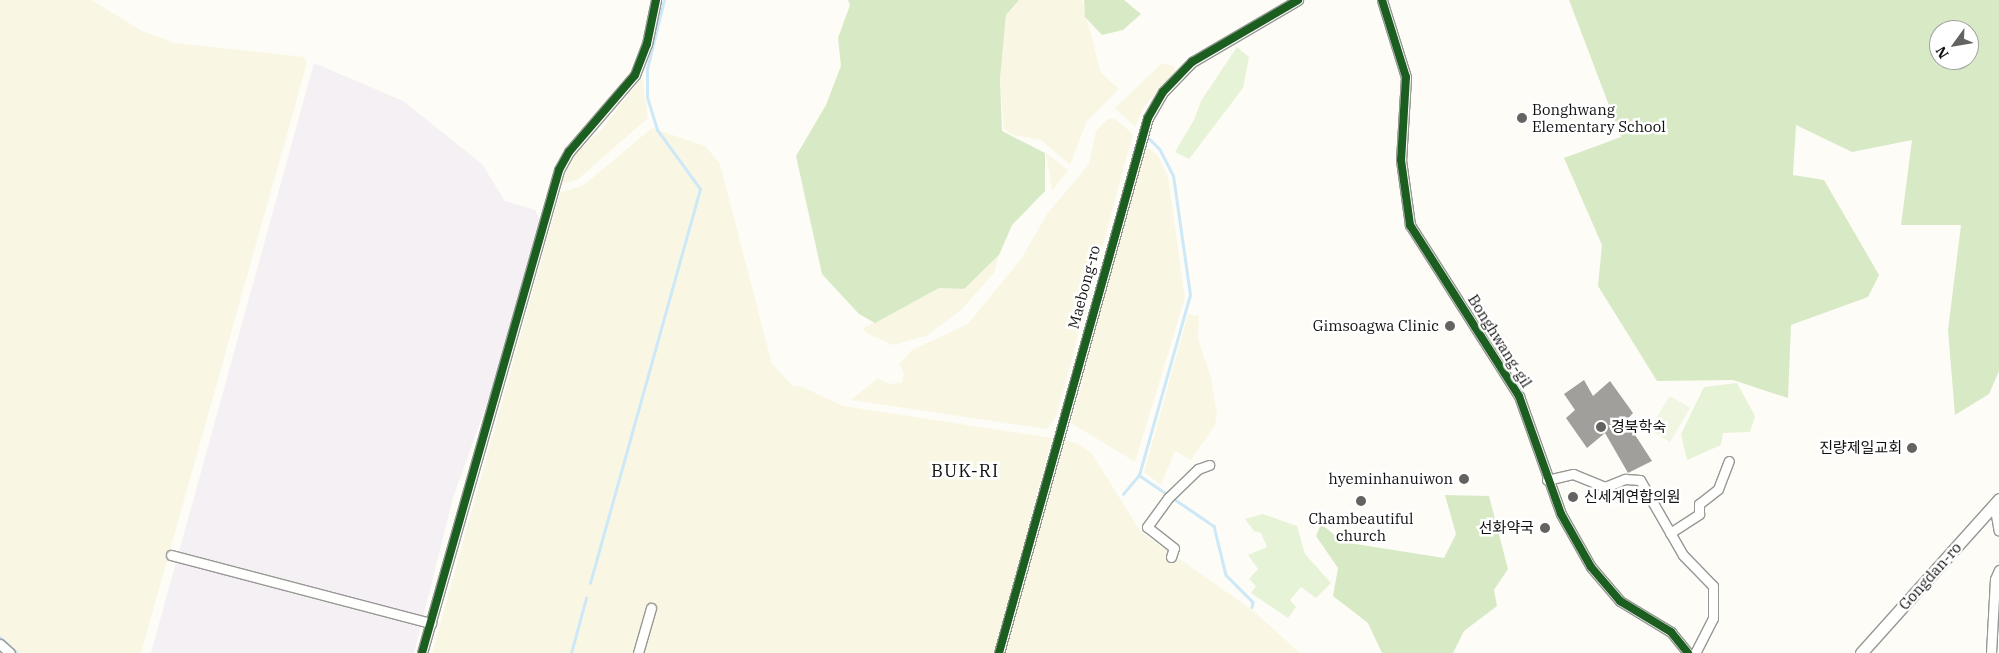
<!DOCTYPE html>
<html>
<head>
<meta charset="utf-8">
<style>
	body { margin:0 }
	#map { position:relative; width:1999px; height:653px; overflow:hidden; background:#fdfcf7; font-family:"IBM Plex Serif","Noto Sans KR",serif }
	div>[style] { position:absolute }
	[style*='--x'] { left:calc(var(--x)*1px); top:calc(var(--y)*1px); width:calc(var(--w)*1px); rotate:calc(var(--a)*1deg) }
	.industrial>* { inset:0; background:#f5f0f3 }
	.farmland>* { inset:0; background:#f9f7e4 }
	.green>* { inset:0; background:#e7f3d7 }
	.forest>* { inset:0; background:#d8eac5 }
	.pitch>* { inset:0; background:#f0f6e1 }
	.stream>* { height:2.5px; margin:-1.25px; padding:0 1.25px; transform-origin:1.25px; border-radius:1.25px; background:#cde8f7 }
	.building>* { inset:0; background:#a19f9c }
	.roads { filter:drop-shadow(1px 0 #979795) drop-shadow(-1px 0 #979795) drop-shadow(0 1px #979795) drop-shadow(0 -1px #979795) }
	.minor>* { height:9px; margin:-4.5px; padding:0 4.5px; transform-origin:4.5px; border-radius:4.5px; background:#fffffe }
	.tertiary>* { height:11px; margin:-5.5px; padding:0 5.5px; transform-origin:5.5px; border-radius:5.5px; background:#fffffe }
	.cycleway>* { height:8px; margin:-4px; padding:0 4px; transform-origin:4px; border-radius:4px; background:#1b5e20 }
	.dots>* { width:14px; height:14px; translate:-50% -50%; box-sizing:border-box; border:2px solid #fff; border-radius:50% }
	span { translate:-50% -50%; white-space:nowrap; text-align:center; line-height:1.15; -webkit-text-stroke:5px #fff; paint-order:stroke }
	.poi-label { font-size:15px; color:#111 }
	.left { translate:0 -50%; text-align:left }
	.right { translate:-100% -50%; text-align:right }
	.street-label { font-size:15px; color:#111 }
	.quarter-label { font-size:18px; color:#111; letter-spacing:1px }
	.north { position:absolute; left:1929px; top:20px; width:50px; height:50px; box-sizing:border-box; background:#fff; border:1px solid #a0a0a0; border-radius:50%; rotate:238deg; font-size:14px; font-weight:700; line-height:20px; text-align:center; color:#111 }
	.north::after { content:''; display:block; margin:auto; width:18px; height:22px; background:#646362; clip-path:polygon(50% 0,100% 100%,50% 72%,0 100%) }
</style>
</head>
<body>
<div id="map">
	<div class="industrial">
		<i style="clip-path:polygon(314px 63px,403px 101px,482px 164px,505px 201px,535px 210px,541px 222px,496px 378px,453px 498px,414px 653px,151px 653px)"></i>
	</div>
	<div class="farmland">
		<i style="clip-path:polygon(0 0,92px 0,142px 31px,175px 43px,304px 57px,307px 63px,141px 653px,0 653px)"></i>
		<i style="clip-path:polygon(1019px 0,1082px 0,1101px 73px,1119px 89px,1087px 121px,1070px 165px,1041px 140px,1013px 135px,1004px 129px,1000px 79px,1006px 15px)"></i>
		<i style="clip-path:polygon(1162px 63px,1174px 66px,1175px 72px,1144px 107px,1135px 127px,1115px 108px)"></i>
		<i style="clip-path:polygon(642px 77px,648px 118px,577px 180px,561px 184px,572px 156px,602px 129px)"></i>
		<i style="clip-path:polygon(1108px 119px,1115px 119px,1133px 134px,1056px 417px,1047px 429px,851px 400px,878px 378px,889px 384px,901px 383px,904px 374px,899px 364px,912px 350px,968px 324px,1021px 259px,1047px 214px,1089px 164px,1096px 131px)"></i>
		<i style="clip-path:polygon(652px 128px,705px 146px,720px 164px,772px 364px,794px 387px,798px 385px,843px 406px,1052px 438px,995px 653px,432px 653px,560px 193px,584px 185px)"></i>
		<i style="clip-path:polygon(1143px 145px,1157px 154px,1168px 176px,1185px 298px,1135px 462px,1071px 423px)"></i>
		<i style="clip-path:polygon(1046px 153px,1068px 170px,1052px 191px)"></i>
		<i style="clip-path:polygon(999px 255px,994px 273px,960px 311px,926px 336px,893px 345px,866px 333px,863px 328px,939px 288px,964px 289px)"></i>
		<i style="clip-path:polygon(1188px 314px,1199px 316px,1198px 339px,1211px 378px,1217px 413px,1215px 425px,1191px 460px,1175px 451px,1161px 485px,1144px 472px)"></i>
		<i style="clip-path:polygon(1065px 440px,1079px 444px,1092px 454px,1141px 532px,1251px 609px,1300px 653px,1005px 653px)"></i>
	</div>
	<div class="green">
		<i style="clip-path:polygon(1237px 47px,1249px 57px,1243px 88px,1189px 159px,1175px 152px,1194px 120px,1201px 101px)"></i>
		<i style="clip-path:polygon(1737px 383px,1755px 416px,1750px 432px,1723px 433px,1721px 445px,1687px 460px,1681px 434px,1704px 387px)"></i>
		<i style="clip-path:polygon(1263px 514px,1297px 526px,1305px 554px,1331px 583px,1316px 598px,1301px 587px,1290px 600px,1296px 607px,1288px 618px,1251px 593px,1256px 586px,1249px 579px,1258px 569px,1248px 555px,1267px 547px,1261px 533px,1254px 531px,1245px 519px)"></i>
	</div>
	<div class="forest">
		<i style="clip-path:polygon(848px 0,1019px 0,1006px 15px,1000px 79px,1002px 131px,1045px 153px,1045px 191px,1012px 225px,999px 255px,964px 289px,939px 288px,875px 323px,859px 314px,822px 274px,796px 156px,826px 105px,841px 66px,838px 38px,850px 5px)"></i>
		<i style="clip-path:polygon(1084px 0,1124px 0,1141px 14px,1123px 30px,1102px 35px,1085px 17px)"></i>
		<i style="clip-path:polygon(evenodd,1569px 0,1999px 0,1999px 371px,1989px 394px,1955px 415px,1948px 330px,1961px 225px,1901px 225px,1912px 140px,1852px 152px,1796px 125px,1793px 175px,1824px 180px,1879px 275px,1868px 297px,1791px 325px,1788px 398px,1733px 380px,1657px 381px,1598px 286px,1602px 245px,1564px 158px,1621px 137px,1569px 0,1939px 30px,1969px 30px,1969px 60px,1939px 60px,1939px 30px)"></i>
		<i style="clip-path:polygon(1445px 495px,1489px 496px,1508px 569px,1494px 590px,1497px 606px,1464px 631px,1453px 653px,1382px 653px,1368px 623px,1333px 596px,1338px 568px,1316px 536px,1321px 524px,1343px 542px,1444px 558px,1456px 534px)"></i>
	</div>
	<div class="pitch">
		<i style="clip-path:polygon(1670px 396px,1690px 408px,1670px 442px,1649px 429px)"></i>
	</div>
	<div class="stream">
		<i style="--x:1139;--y:475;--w:91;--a:34.2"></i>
		<i style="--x:1214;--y:526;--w:50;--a:76.2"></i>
		<i style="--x:1226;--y:575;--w:38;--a:45"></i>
		<i style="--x:1253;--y:602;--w:5;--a:101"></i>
		<i style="--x:1123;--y:494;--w:25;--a:-50"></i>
		<i style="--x:1139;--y:475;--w:187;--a:-74.2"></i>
		<i style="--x:1190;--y:295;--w:120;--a:-98.1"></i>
		<i style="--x:1173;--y:176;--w:30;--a:-117"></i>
		<i style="--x:1159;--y:149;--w:14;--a:-135"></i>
		<i style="--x:590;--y:583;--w:409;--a:-74.4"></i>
		<i style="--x:700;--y:189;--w:73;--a:-126.1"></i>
		<i style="--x:657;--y:130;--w:34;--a:-107"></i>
		<i style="--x:647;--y:97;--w:28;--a:-90"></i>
		<i style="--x:647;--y:69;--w:71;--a:-76.2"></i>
		<i style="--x:0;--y:637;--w:23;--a:43"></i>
		<i style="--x:571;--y:653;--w:57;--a:-74.7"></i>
	</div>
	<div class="building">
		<i style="clip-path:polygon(1584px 380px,1593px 396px,1610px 381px,1633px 413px,1626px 421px,1652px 461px,1628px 473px,1605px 433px,1587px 448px,1566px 418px,1575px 410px,1564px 394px)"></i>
	</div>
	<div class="roads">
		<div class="minor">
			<i style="--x:1382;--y:0;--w:81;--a:72.7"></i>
			<i style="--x:1406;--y:77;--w:83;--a:93.4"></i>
			<i style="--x:1401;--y:160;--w:66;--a:82.1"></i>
			<i style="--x:1410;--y:225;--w:203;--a:57.5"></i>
			<i style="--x:1519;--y:396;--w:125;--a:70.4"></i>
			<i style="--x:1561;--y:514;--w:61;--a:60.5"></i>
			<i style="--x:1591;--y:567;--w:45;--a:49.5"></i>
			<i style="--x:1620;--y:601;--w:60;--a:31.3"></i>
			<i style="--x:1671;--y:632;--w:27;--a:51"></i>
			<i style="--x:1547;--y:480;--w:27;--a:-13"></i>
			<i style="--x:1573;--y:474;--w:35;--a:22"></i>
			<i style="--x:1605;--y:487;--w:22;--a:-22"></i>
			<i style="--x:1625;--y:479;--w:15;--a:4"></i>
			<i style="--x:1640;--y:480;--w:86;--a:60.2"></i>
			<i style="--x:1683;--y:555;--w:43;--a:45.9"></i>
			<i style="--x:1713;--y:586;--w:32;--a:90"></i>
			<i style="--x:1713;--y:618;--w:39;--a:117"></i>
			<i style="--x:1994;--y:504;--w:27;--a:80"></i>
			<i style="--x:1670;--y:533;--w:35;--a:-33"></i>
			<i style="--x:1699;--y:514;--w:10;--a:-90"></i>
			<i style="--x:1699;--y:504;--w:24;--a:-38"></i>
			<i style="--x:1718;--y:489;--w:30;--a:-69"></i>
			<i style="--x:171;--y:555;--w:269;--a:14.7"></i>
			<i style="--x:1171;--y:557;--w:9;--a:-72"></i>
			<i style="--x:1174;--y:548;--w:34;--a:-142"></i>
			<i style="--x:1147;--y:527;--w:36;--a:-54"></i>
			<i style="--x:1168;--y:498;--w:42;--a:-44"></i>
			<i style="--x:1198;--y:469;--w:12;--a:-20"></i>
			<i style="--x:0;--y:644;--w:13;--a:42"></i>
			<i style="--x:422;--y:653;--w:502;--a:-74.16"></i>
			<i style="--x:559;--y:170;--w:21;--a:-61"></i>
			<i style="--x:569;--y:152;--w:101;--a:-49.4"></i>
			<i style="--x:635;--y:75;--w:33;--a:-69"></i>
			<i style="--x:647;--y:44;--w:45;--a:-78.4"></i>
			<i style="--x:638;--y:653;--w:47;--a:-73.9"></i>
			<i style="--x:999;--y:653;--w:555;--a:-74.44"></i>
			<i style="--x:1148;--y:118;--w:30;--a:-60"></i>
			<i style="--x:1163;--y:92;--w:42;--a:-46"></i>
			<i style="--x:1192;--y:62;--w:123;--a:-30.3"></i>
			<i style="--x:1991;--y:653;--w:74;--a:-86.9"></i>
			<i style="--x:1995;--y:579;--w:10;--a:-66"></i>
		</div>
		<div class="tertiary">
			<i style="--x:1861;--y:653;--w:207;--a:-48.1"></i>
		</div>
	</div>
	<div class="cycleway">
		<i style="--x:1382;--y:0;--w:81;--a:72.7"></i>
		<i style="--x:1406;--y:77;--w:83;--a:93.4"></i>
		<i style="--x:1401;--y:160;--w:66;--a:82.1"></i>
		<i style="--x:1410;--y:225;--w:203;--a:57.5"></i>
		<i style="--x:1519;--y:396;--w:125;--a:70.4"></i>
		<i style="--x:1561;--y:514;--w:61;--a:60.5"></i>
		<i style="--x:1591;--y:567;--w:45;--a:49.5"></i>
		<i style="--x:1620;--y:601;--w:60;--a:31.3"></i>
		<i style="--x:1671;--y:632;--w:27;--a:51"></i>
		<i style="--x:422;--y:653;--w:502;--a:-74.16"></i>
		<i style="--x:559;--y:170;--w:21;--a:-61"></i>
		<i style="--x:569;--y:152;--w:101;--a:-49.4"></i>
		<i style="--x:635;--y:75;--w:33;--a:-69"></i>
		<i style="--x:647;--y:44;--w:45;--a:-78.4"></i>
		<i style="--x:999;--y:653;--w:555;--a:-74.44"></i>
		<i style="--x:1148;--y:118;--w:30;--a:-60"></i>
		<i style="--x:1163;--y:92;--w:42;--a:-46"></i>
		<i style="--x:1192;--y:62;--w:123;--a:-30.3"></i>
	</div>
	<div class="dots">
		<i style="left:1522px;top:118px;background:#646362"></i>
		<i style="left:1450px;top:326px;background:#646362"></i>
		<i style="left:1601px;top:427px;background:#646362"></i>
		<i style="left:1912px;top:448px;background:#646362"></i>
		<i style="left:1464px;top:479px;background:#646362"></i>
		<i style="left:1573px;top:497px;background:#646362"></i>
		<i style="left:1361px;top:501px;background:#646362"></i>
		<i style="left:1545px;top:528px;background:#646362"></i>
	</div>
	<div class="poi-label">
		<span class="left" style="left:1532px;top:118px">Bonghwang<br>Elementary School</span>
		<span class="right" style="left:1439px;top:326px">Gimsoagwa Clinic</span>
		<span class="left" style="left:1611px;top:427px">경북학숙</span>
		<span class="right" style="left:1902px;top:448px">진량제일교회</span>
		<span class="right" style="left:1453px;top:479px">hyeminhanuiwon</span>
		<span class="left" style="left:1584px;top:497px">신세계연합의원</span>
		<span style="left:1361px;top:527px">Chambeautiful<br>church</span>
		<span class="right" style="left:1534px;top:528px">선화약국</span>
	</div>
	<div class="street-label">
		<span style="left:1084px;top:287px;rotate:-75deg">Maebong-ro</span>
		<span style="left:1500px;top:341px;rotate:58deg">Bonghwang-gil</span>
		<span style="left:1930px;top:576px;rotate:-48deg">Gongdan-ro</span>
	</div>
	<div class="quarter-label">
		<span style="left:965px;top:471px">BUK-RI</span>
	</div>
	<div class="north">N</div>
</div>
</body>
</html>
